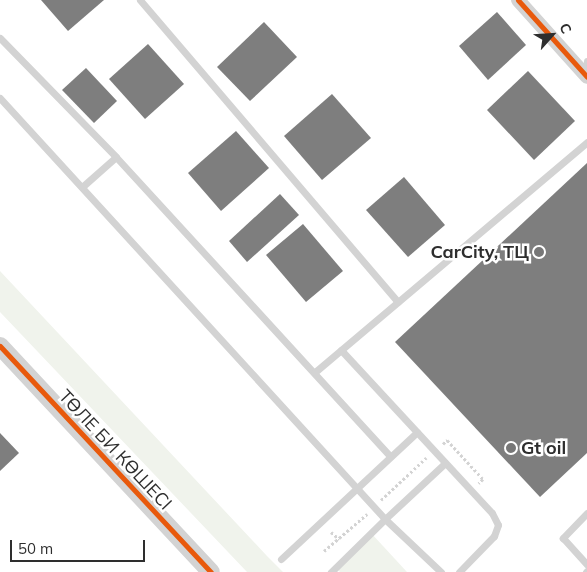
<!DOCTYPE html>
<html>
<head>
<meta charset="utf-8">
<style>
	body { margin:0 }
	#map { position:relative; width:587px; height:572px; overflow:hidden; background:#fff; font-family:Mulish,sans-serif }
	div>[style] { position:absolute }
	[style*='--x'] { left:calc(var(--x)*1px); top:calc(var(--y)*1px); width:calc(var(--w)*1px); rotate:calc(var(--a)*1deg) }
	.green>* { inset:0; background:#f0f3ec }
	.building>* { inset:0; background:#7e7e7e }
	.path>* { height:3px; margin-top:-1.5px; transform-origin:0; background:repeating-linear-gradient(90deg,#d3d3d3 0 2.5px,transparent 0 5px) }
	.service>* { height:7px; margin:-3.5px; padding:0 3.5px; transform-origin:3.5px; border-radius:3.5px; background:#d3d3d3 }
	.minor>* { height:14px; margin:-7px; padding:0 7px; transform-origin:7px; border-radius:7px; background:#d3d3d3 }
	.tertiary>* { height:18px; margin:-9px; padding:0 9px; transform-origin:9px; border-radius:9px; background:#d3d3d3 }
	.cycleway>* { height:5px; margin:-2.5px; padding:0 2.5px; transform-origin:2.5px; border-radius:2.5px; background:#e8590c }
	.dots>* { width:14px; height:14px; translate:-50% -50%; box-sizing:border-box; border:2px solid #fff; border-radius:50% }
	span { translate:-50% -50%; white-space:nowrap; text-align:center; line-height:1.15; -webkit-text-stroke:5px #fff; paint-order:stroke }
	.poi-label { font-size:18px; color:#2e2e2e; font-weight:700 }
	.right { translate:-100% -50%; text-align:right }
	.left { translate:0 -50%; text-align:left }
	.street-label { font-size:18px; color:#2e2e2e }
	.north { position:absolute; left:527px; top:10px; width:50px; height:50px; -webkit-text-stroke:4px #fff; paint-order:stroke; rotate:64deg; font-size:14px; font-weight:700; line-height:20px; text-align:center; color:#2e2e2e }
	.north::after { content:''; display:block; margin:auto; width:18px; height:22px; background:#2e2e2e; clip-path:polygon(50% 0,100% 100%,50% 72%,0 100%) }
	.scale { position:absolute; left:10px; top:540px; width:135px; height:22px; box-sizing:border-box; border:2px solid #2e2e2e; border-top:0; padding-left:6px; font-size:15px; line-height:18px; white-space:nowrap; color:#2e2e2e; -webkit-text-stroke:4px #fff; paint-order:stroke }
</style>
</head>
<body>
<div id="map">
	<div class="green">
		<i style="clip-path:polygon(0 271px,267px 556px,283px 572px,247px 572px,0 312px)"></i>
		<i style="clip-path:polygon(371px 533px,407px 572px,340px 572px,336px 568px)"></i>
	</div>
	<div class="building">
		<i style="clip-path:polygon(41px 0,104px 0,68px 31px)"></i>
		<i style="clip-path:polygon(497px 12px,526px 45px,488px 80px,459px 46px)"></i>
		<i style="clip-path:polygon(264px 22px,297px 57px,250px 101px,217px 67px)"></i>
		<i style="clip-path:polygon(148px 44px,184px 84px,145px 119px,109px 79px)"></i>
		<i style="clip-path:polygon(86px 68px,117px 101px,94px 123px,62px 90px)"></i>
		<i style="clip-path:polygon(528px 71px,575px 121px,534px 160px,487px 110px)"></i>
		<i style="clip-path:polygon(332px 94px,371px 138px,322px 180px,284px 136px)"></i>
		<i style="clip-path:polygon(236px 131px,269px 168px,221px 211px,188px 173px)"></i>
		<i style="clip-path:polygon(587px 163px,587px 453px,540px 497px,395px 342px)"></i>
		<i style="clip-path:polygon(404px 177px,445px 225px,408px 257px,366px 210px)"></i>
		<i style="clip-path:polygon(280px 194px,299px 215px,247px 262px,229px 241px)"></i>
		<i style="clip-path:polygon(303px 224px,343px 271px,306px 302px,266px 255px)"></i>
		<i style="clip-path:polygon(0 433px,19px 453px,0 471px)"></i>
	</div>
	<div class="path">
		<i style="--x:443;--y:444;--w:6;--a:-45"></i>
		<i style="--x:447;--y:440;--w:53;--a:47.3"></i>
		<i style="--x:483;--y:479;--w:6;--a:135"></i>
		<i style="--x:381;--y:500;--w:62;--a:-43"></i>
		<i style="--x:331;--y:532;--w:11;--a:41"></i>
		<i style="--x:324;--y:551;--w:57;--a:-40.7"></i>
	</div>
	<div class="service">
		<i style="--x:140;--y:0;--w:397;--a:49.5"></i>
		<i style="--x:0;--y:38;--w:166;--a:45.7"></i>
		<i style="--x:116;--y:157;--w:406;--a:47.5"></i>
		<i style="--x:585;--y:75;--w:14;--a:-82"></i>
		<i style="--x:0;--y:98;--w:570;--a:47.56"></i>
		<i style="--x:385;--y:519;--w:76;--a:135.5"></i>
		<i style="--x:82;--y:187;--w:45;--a:-41.4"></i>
		<i style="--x:341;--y:350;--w:222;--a:47.2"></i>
		<i style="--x:492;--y:513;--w:13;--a:63"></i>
		<i style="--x:498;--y:525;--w:12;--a:110"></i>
		<i style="--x:494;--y:536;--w:50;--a:134.2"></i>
		<i style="--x:315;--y:372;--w:356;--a:-40.2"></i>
		<i style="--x:587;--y:513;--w:35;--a:134"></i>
		<i style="--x:563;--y:538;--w:36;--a:48"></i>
		<i style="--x:281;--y:559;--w:186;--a:-43"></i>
		<i style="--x:441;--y:572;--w:77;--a:-136.6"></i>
		<i style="--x:385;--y:519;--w:82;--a:-43"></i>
		<i style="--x:586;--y:572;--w:1;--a:-45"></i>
	</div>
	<div class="minor">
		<i style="--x:518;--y:0;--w:103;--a:48.1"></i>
	</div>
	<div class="tertiary">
		<i style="--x:0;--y:346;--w:309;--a:47"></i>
	</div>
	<div class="cycleway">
		<i style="--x:518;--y:0;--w:103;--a:48.1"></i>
		<i style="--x:0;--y:346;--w:309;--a:47"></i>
	</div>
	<div class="dots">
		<i style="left:539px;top:252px;background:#777"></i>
		<i style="left:511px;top:448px;background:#777"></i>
	</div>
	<div class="poi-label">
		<span class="right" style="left:529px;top:252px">CarCity, ТЦ</span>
		<span class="left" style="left:521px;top:448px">Gt oil</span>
	</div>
	<div class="street-label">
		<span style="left:115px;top:450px;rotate:47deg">ТӨЛЕ БИ КӨШЕСІ</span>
	</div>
	<div class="north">С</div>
	<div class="scale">50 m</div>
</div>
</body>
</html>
